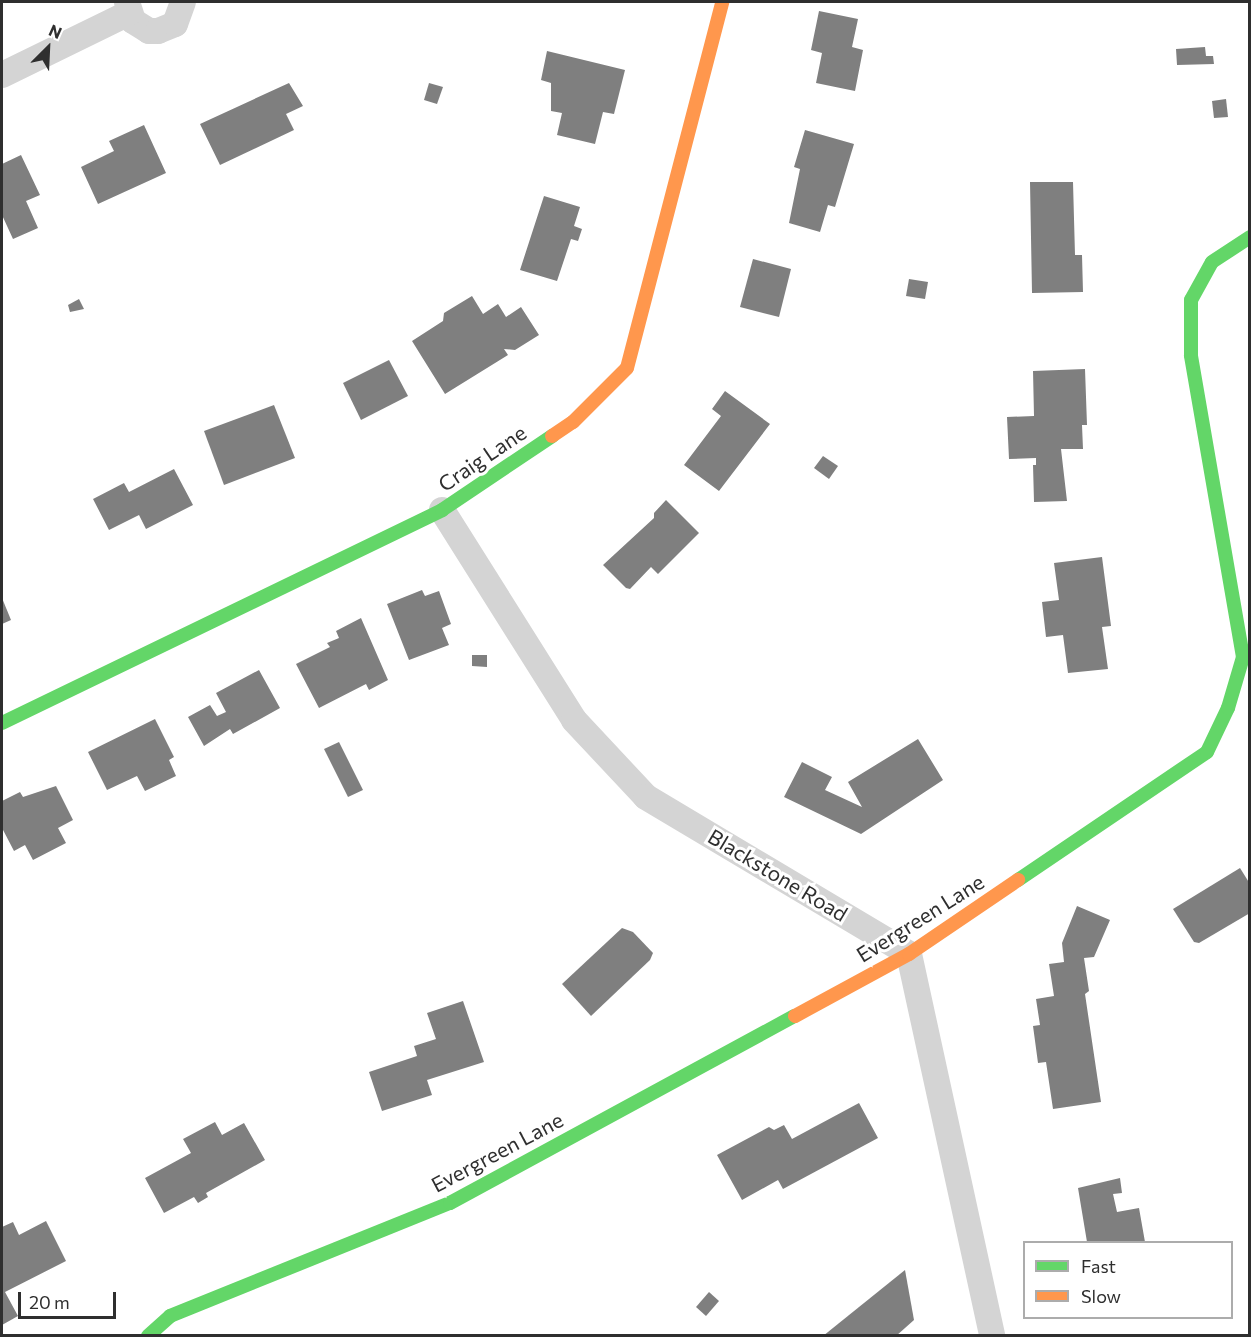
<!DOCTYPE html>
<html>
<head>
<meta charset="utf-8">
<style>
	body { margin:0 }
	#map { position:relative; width:1251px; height:1337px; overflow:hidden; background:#fff; font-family:Commissioner,sans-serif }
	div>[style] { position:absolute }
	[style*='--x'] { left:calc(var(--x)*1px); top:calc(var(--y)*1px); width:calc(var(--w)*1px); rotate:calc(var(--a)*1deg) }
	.building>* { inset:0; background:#7f7f7f }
	.street>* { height:26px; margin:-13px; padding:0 13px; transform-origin:13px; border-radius:13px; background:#d4d4d4 }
	.fast>* { height:14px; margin:-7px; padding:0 7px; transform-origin:7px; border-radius:7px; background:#63d668 }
	.slow>* { height:14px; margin:-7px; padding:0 7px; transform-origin:7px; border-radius:7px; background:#ff974d }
	span { translate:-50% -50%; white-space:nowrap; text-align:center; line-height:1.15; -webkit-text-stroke:6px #fff; paint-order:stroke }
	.street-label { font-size:21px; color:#2f2f2f }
	.frame { position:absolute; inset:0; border:3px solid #2f2f2f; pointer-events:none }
	.legend { position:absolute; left:1023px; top:1241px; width:210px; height:78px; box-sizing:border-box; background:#fff; border:2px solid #acacac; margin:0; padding:8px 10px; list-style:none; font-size:18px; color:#2f2f2f }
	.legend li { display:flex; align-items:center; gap:12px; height:30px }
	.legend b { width:30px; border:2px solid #acacac }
	.north { position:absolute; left:18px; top:18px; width:60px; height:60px; -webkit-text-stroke:4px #fff; paint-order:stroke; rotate:24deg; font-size:16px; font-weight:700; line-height:24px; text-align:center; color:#2f2f2f }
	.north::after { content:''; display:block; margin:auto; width:21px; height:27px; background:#2f2f2f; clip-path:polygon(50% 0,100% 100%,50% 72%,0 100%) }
	.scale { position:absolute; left:18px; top:1292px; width:98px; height:27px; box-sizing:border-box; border:3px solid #2f2f2f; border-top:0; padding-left:8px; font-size:18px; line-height:21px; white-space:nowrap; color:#2f2f2f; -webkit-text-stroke:4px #fff; paint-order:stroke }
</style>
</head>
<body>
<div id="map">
	<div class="building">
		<i style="clip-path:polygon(819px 11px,858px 19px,852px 47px,863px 50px,855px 91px,816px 83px,822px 53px,811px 50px)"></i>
		<i style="clip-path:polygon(1205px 47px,1206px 56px,1213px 56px,1214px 64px,1177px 65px,1176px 49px)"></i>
		<i style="clip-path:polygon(547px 51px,625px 70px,614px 114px,603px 112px,595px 144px,557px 135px,562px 113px,551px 111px,551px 83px,541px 80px)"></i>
		<i style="clip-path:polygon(289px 83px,303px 106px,286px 114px,294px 130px,220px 165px,200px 124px)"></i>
		<i style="clip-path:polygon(429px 83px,443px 87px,437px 104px,424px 100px)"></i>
		<i style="clip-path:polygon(1226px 99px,1228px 117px,1214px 118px,1212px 101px)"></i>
		<i style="clip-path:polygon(144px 125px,166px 173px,98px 204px,81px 167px,114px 151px,109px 141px)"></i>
		<i style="clip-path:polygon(805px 130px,854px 144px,835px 207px,828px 205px,820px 232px,789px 223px,800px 169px,794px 167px)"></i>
		<i style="clip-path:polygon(21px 155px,40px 195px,26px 201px,38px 228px,13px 239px,2px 215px,2px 164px)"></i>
		<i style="clip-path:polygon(1030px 182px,1073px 182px,1075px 255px,1082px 255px,1083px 292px,1032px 293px)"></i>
		<i style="clip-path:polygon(544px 196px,580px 207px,574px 226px,582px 229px,578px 241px,571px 239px,557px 281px,520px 270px)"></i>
		<i style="clip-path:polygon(753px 259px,791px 269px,779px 317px,740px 307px)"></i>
		<i style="clip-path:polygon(909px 279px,928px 282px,925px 299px,906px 296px)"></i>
		<i style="clip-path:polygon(472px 296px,483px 314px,498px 304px,506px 317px,521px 307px,539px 335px,515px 350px,504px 349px,508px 355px,445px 394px,412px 341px,443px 321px,444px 313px)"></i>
		<i style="clip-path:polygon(79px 299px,84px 309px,70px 312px,68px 305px)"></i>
		<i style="clip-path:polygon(389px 360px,408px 396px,361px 420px,343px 383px)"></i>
		<i style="clip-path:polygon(1085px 369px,1087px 425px,1082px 425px,1083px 449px,1061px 449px,1067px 501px,1034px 502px,1033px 465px,1036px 465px,1036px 458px,1009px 459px,1007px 417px,1034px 416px,1033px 371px)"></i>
		<i style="clip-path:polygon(725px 391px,770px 424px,719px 491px,684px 465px,721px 416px,712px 409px)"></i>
		<i style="clip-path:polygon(274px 405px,295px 458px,224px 485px,204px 431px)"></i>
		<i style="clip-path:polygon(823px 456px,838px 466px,829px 479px,814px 468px)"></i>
		<i style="clip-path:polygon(174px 469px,193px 505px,146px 529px,139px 515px,109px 530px,93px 499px,124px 483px,129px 492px)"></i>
		<i style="clip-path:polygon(666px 500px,699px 533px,658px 574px,651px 567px,630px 589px,626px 588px,603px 565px,654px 518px,654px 513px)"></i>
		<i style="clip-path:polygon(1102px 557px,1111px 626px,1102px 627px,1108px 669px,1068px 673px,1063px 635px,1046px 637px,1042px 602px,1059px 600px,1054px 563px)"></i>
		<i style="clip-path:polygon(422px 590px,425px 596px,439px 591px,451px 624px,442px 628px,449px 645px,409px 660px,387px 604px)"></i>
		<i style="clip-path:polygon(2px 598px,11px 620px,2px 624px)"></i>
		<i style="clip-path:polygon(361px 618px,388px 680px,369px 690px,366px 684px,319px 708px,296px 664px,330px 647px,327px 643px,339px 638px,336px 631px)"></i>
		<i style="clip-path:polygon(472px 655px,487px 655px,487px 667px,472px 666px)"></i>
		<i style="clip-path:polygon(259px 670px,280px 708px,233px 734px,230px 729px,204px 746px,188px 717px,210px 705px,217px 716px,226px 712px,216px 693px)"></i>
		<i style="clip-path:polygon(155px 719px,174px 757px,169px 760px,176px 776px,145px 791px,137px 776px,107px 790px,88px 752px)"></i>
		<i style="clip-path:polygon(918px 739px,943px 780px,861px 834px,784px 797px,802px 762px,832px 777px,825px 790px,862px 807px,848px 782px)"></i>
		<i style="clip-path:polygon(339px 742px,363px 790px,348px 797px,324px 749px)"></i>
		<i style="clip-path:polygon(56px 786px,73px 820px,58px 828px,66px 843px,33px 860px,25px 845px,14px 851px,2px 828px,2px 801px,20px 792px,23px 797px)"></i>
		<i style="clip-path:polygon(1240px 868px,1250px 884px,1250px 913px,1199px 943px,1194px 942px,1173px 909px)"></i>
		<i style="clip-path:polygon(1077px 906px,1110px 920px,1094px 957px,1084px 958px,1089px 991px,1085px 994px,1101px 1102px,1053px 1109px,1046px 1062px,1038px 1063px,1033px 1026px,1040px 1025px,1036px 999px,1054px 996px,1049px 964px,1064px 962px,1062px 943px)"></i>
		<i style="clip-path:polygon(622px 928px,633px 932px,653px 953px,650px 960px,591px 1016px,562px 984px)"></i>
		<i style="clip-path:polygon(463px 1001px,484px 1062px,427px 1080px,432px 1095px,382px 1111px,369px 1072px,417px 1056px,414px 1046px,436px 1039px,427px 1013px)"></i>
		<i style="clip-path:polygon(859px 1103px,878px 1138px,783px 1189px,778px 1180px,742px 1200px,717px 1155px,769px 1127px,774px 1130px,784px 1125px,792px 1139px)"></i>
		<i style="clip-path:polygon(215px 1122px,222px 1135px,244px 1123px,265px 1160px,206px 1193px,208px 1197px,198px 1203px,194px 1197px,164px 1213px,145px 1178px,191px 1153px,183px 1139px)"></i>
		<i style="clip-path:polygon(1120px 1178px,1122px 1193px,1113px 1194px,1117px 1212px,1139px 1208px,1145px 1242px,1087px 1242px,1078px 1188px)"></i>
		<i style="clip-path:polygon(46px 1221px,66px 1261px,5px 1292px,18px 1316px,2px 1325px,2px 1227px,13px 1222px,19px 1235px)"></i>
		<i style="clip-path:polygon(905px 1270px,914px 1320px,896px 1336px,823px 1336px)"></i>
		<i style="clip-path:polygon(709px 1292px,719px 1301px,706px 1316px,696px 1307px)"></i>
	</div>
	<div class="street">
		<i style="--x:127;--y:2;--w:20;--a:72"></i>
		<i style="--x:133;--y:21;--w:19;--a:32"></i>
		<i style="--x:149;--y:31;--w:9;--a:0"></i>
		<i style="--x:158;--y:31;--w:18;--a:-22"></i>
		<i style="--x:175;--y:24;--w:23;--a:-70"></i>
		<i style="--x:2;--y:75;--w:141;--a:-26"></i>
		<i style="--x:442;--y:510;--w:248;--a:57.8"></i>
		<i style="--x:574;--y:720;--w:105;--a:46.9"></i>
		<i style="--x:646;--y:797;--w:306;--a:30.8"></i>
		<i style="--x:909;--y:954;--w:391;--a:77.7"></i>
	</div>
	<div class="fast">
		<i style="--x:2;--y:723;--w:489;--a:-25.8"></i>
		<i style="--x:442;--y:510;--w:133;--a:-33.9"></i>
		<i style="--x:1018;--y:880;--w:228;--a:-34.1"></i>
		<i style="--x:1207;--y:752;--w:49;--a:-64.5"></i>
		<i style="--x:1228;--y:708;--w:53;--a:-73.6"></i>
		<i style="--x:1243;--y:657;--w:306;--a:-99.8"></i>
		<i style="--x:1191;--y:355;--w:55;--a:-90"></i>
		<i style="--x:1191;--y:300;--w:43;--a:-61.1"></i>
		<i style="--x:1212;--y:262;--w:45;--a:-33.3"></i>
		<i style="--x:148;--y:1336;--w:30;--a:-42"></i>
		<i style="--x:170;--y:1316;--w:302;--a:-22"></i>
		<i style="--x:450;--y:1203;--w:392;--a:-28.5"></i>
	</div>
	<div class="slow">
		<i style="--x:552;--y:436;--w:25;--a:-34"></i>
		<i style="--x:573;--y:422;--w:76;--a:-45"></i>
		<i style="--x:627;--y:368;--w:378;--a:-75.4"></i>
		<i style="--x:795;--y:1016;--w:130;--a:-28.5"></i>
		<i style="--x:909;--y:954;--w:132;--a:-34.2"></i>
	</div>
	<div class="street-label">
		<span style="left:482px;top:458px;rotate:-34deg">Craig Lane</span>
		<span style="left:778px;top:875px;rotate:31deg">Blackstone Road</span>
		<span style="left:920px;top:918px;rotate:-32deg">Evergreen Lane</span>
		<span style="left:497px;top:1152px;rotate:-28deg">Evergreen Lane</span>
	</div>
	<div class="frame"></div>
	<ul class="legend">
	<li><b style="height:8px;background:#63d668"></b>Fast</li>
	<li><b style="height:8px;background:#ff974d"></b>Slow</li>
	</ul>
	<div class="north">N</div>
	<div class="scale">20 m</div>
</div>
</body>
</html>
